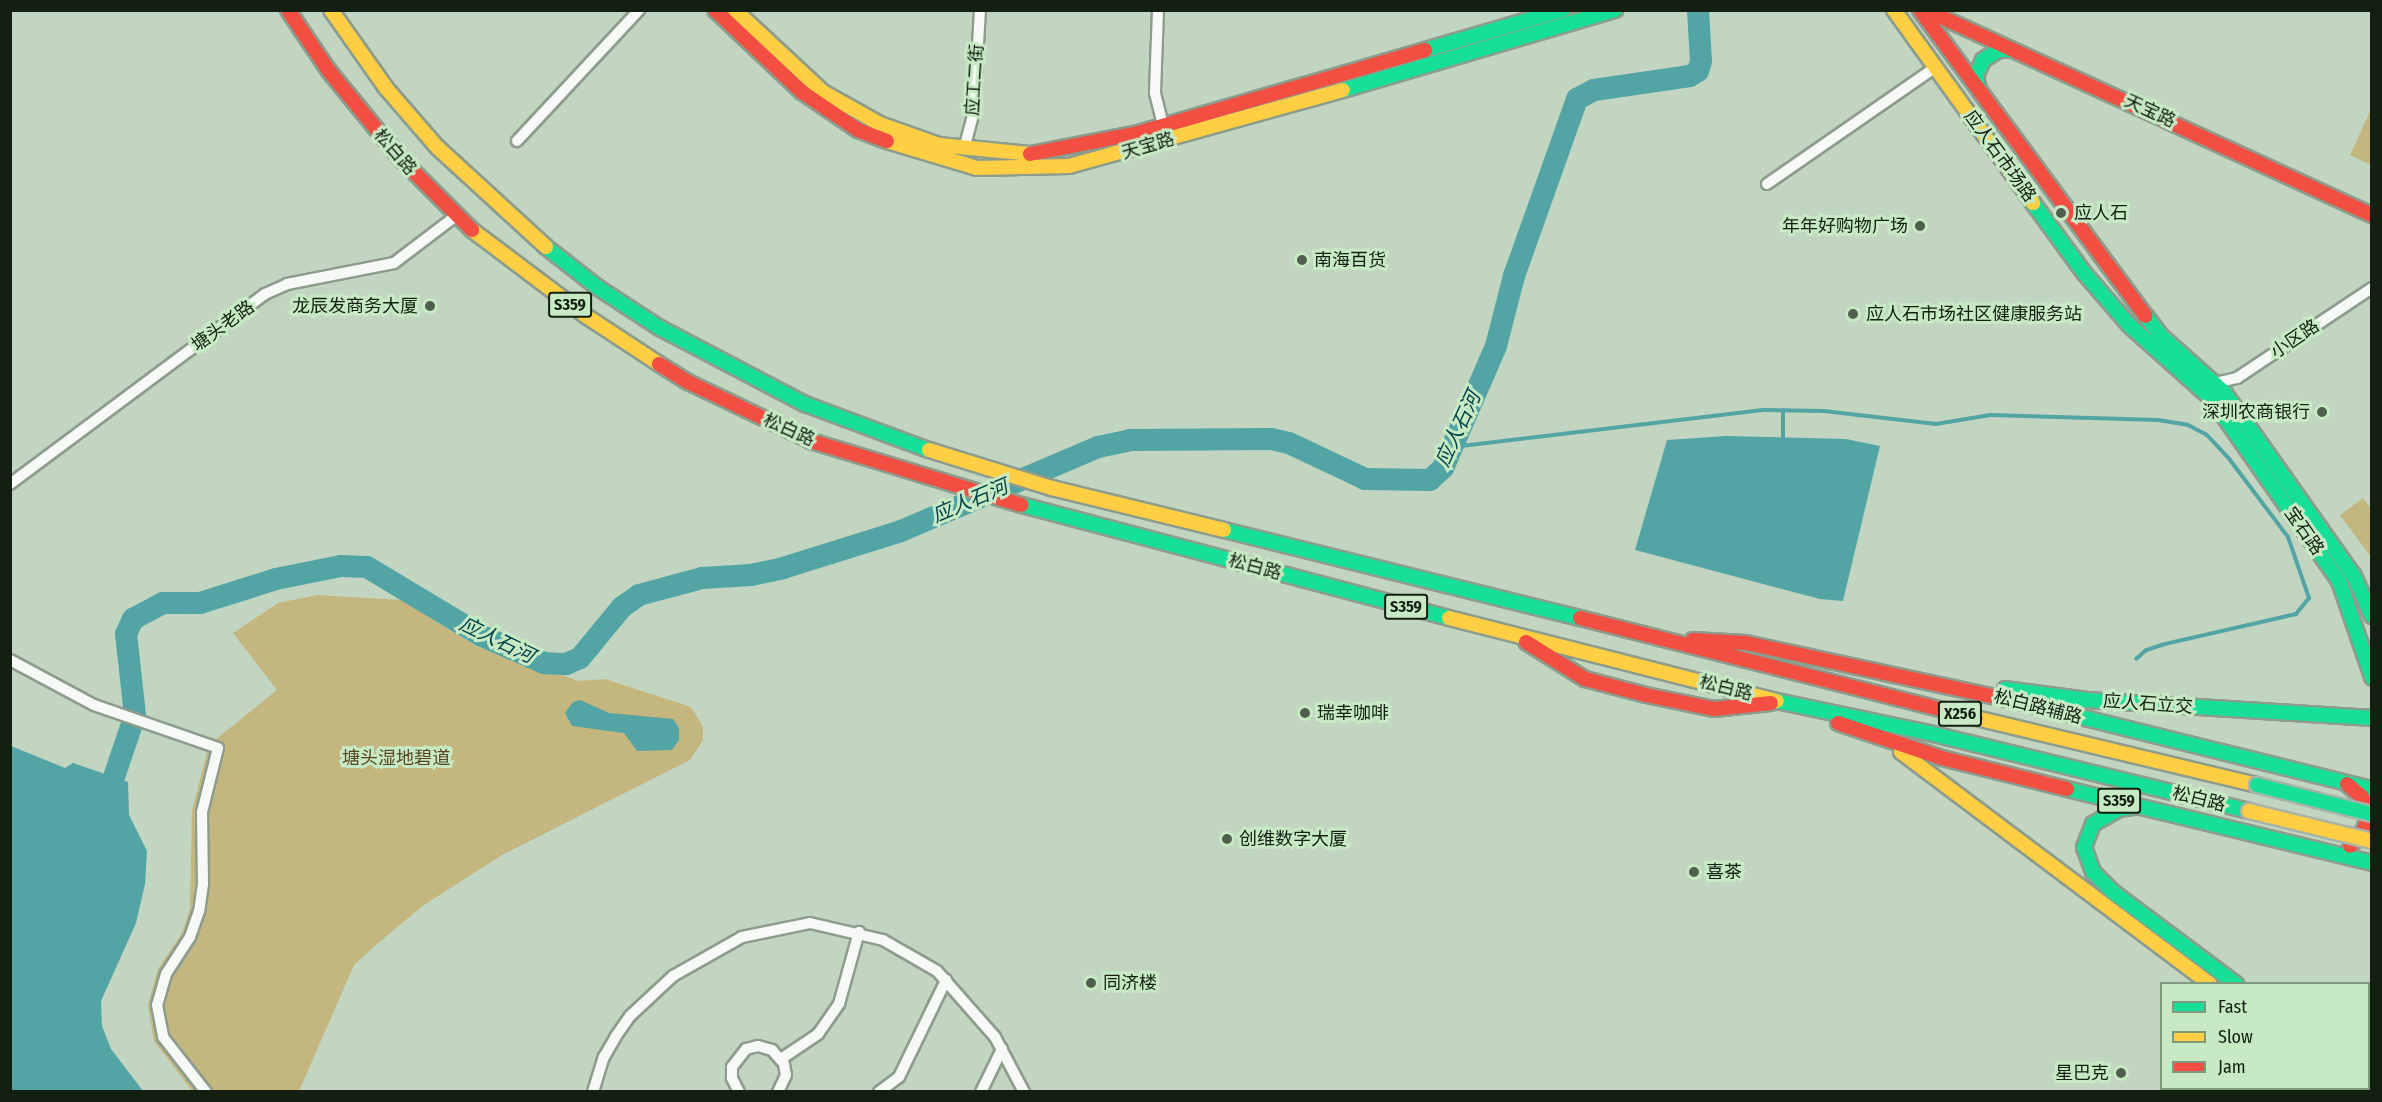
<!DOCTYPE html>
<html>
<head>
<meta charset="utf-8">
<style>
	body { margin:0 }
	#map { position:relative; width:2382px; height:1102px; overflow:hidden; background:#c2d5c0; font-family:"Fira Sans Condensed","Noto Sans SC",sans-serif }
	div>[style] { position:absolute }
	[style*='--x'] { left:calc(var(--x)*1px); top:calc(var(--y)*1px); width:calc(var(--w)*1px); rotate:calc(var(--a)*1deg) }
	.green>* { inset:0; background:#c3b67f }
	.water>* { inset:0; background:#53a5a5 }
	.stream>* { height:4px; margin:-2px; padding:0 2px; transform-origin:2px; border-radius:2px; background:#53a5a5 }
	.river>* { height:22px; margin:-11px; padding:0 11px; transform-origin:11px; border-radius:11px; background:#53a5a5 }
	.roads { filter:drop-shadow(2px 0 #8d9c8c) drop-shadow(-2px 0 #8d9c8c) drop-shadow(0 2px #8d9c8c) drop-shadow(0 -2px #8d9c8c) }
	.street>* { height:10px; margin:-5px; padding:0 5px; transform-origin:5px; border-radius:5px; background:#f6f9f6 }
	.fast>* { height:14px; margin:-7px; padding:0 7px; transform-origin:7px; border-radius:7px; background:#16e098 }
	.slow>* { height:14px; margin:-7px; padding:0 7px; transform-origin:7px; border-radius:7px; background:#ffcf43 }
	.jam>* { height:14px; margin:-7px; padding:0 7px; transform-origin:7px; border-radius:7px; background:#f24e42 }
	.bridges { filter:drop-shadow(2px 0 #a9b3a8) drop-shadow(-2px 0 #a9b3a8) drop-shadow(0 2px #a9b3a8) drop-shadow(0 -2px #a9b3a8) }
	.fast-bridge>* { height:14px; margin:-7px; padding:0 7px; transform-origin:7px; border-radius:7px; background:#16e098 }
	.slow-bridge>* { height:14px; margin:-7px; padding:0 7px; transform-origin:7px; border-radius:7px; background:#ffcf43 }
	.dots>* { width:16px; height:16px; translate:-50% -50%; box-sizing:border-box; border:3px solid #c7eac5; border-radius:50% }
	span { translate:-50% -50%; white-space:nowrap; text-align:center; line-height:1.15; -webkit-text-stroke:6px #c7eac5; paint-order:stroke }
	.shield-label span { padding:2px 4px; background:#c7eac5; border:2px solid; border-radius:4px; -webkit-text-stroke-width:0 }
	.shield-label { font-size:16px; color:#121f11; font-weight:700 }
	.street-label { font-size:18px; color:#121f11 }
	.poi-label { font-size:18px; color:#121f11 }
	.left { translate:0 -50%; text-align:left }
	.right { translate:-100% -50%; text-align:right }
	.park-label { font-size:18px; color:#584621 }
	.water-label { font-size:20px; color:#004247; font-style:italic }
	.frame { position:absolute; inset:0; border:12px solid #121f11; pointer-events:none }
	.legend { position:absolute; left:2160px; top:982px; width:210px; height:108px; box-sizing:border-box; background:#c7eac5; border:2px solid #7f997d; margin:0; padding:8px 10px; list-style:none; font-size:18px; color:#121f11 }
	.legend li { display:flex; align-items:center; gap:12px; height:30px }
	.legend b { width:30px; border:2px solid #7f997d }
</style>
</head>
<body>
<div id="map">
	<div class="green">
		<i style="clip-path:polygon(2371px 109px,2372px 165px,2371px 165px,2350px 155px)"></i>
		<i style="clip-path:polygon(2363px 498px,2371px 509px,2371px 557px,2340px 515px)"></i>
		<i style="clip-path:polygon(317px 595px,402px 600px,476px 646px,579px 681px,605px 679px,691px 707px,703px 727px,703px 740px,690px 760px,502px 855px,424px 905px,377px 944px,354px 965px,299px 1091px,193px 1092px,154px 1041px,148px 1005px,158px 969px,182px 933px,190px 909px,192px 811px,209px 745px,277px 690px,233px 633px,278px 603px)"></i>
	</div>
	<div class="water">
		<i style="clip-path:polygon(1726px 436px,1846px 439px,1880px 446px,1843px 601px,1820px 599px,1635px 550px,1667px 440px)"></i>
		<i style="clip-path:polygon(580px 700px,609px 713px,673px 719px,679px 728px,679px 740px,672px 750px,637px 751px,624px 733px,572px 726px,565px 713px,573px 702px)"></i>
		<i style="clip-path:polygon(11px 746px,65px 768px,73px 763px,128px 782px,129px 815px,147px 851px,145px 884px,136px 923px,101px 1001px,102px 1026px,111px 1049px,143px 1091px,11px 1091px)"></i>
	</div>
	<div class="stream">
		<i style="--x:1783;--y:437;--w:27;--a:-90"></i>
		<i style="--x:1453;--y:447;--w:312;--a:-6.8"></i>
		<i style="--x:1763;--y:410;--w:61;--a:0.9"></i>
		<i style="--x:1824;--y:411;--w:113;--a:6.6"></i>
		<i style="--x:1936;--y:424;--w:55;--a:-9.5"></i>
		<i style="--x:1990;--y:415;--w:168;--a:1.7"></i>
		<i style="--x:2158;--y:420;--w:30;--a:9"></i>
		<i style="--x:2188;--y:425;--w:21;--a:28"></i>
		<i style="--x:2207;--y:435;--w:34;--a:47"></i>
		<i style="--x:2230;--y:460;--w:96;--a:53"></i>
		<i style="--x:2288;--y:537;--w:65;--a:71"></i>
		<i style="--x:2309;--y:598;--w:21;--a:129"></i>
		<i style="--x:2296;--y:614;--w:134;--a:167.1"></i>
		<i style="--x:2165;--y:644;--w:20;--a:162"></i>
		<i style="--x:2146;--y:650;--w:13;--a:138"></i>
	</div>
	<div class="river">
		<i style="--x:114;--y:777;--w:65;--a:-71.3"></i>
		<i style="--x:135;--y:715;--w:81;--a:-96.3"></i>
		<i style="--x:126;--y:634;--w:17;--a:-65"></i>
		<i style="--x:133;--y:619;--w:34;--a:-28"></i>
		<i style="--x:163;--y:603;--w:37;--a:0"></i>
		<i style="--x:200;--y:603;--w:80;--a:-17.5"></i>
		<i style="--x:276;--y:579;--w:66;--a:-11.3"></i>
		<i style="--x:341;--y:566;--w:26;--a:2"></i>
		<i style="--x:367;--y:567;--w:134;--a:31"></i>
		<i style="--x:482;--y:636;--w:68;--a:23.5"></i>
		<i style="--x:544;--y:663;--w:22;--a:3"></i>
		<i style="--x:566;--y:664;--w:15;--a:-23"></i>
		<i style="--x:580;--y:658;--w:66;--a:-50.5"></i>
		<i style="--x:622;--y:607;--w:21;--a:-35"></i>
		<i style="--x:639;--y:595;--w:65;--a:-15.1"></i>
		<i style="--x:702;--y:578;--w:49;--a:-3.5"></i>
		<i style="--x:751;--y:575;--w:33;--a:-12"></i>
		<i style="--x:783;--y:568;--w:124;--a:-17.4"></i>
		<i style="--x:901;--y:531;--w:214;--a:-23.1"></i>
		<i style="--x:1098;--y:447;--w:33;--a:-12"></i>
		<i style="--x:1130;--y:440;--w:141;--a:-0.4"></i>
		<i style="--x:1271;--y:439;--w:18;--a:13"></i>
		<i style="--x:1289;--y:443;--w:84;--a:25.3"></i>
		<i style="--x:1365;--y:479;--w:65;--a:0.9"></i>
		<i style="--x:1430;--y:480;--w:18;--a:-43"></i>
		<i style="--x:1443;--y:468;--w:133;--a:-66.5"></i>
		<i style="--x:1496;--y:346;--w:72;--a:-75.6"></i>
		<i style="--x:1514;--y:276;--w:188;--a:-70.4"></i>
		<i style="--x:1577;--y:99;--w:19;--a:-28"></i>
		<i style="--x:1594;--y:90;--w:97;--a:-8.3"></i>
		<i style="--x:1690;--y:76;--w:9;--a:-32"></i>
		<i style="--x:1698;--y:71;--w:10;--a:-73"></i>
		<i style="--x:1701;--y:61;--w:51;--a:-93.4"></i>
	</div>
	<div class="roads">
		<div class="street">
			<i style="--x:1158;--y:10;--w:83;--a:92.1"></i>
			<i style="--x:1155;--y:93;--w:34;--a:76"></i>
			<i style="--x:517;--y:141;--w:179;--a:-47"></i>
			<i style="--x:964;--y:149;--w:39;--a:-75"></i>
			<i style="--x:974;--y:111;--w:101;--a:-86.6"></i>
			<i style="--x:1767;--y:184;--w:206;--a:-34.7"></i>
			<i style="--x:2215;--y:383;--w:23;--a:-13"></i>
			<i style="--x:2237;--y:378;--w:162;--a:-33.7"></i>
			<i style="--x:10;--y:484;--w:318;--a:-36.7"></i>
			<i style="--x:265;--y:294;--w:24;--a:-24"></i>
			<i style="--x:287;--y:284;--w:109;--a:-11.1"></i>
			<i style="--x:394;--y:263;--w:78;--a:-37.2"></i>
			<i style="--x:10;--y:660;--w:95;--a:28.2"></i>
			<i style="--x:94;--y:705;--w:131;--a:19.1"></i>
			<i style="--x:218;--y:748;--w:66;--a:104"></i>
			<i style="--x:202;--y:812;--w:72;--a:89.2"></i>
			<i style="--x:203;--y:884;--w:27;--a:98"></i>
			<i style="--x:199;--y:911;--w:28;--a:109"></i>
			<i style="--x:190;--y:937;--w:44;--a:123"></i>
			<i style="--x:166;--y:974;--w:32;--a:106"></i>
			<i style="--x:157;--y:1005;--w:33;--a:79"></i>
			<i style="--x:163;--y:1037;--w:70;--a:52"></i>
			<i style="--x:781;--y:1059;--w:45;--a:-34"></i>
			<i style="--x:818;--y:1034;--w:37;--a:-55"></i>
			<i style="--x:839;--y:1004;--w:75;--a:-74.5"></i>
			<i style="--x:593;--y:1092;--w:37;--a:-73"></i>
			<i style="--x:604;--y:1057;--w:24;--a:-60"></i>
			<i style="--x:616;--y:1036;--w:24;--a:-55"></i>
			<i style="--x:630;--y:1016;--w:59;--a:-42.9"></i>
			<i style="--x:673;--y:976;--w:79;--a:-29.5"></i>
			<i style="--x:742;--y:937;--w:69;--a:-11.6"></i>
			<i style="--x:810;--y:923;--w:75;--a:13.1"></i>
			<i style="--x:883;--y:940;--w:62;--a:29.9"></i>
			<i style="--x:937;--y:971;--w:88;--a:48.7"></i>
			<i style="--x:995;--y:1037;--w:62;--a:62.2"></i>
			<i style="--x:739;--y:1092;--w:16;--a:-117"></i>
			<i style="--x:732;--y:1078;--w:11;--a:-90"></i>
			<i style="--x:732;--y:1067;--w:23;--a:-52"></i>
			<i style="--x:746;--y:1049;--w:12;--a:-14"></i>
			<i style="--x:758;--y:1046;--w:15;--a:16"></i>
			<i style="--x:772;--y:1050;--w:18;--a:49"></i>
			<i style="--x:784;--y:1064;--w:11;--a:80"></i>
			<i style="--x:786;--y:1075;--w:19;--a:115"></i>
			<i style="--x:879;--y:1092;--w:25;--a:-37"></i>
			<i style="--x:899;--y:1077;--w:108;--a:-64.1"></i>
			<i style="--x:981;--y:1092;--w:48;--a:-64"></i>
		</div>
		<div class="fast">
			<i style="--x:1425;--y:50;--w:144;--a:-16.2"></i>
			<i style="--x:1343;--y:90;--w:284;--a:-16.4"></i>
			<i style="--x:1979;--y:90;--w:14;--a:-102"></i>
			<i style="--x:1976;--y:76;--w:17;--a:-66"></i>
			<i style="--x:1983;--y:60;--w:19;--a:-32"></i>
			<i style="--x:1999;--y:50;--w:12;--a:0"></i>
			<i style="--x:2033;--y:203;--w:88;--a:53.8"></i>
			<i style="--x:2085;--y:274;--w:67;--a:49.2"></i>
			<i style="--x:2129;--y:325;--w:110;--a:41.7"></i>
			<i style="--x:2211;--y:398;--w:223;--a:55"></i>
			<i style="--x:2339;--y:581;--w:102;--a:71"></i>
			<i style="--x:546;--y:247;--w:65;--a:38.1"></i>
			<i style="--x:597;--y:287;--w:75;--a:33.1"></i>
			<i style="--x:660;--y:328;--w:164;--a:27.7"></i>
			<i style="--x:805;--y:404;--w:132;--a:20.4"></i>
			<i style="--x:2146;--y:316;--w:25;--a:53"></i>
			<i style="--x:2161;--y:336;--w:84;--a:41.6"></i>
			<i style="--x:2224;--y:392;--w:225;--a:54.8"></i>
			<i style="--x:2354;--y:576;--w:44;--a:65.8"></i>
			<i style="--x:1022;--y:505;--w:442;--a:14.8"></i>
			<i style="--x:1224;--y:530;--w:367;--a:13.9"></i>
			<i style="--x:2005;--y:689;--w:83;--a:7.6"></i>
			<i style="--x:2087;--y:700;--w:286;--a:3.6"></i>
			<i style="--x:1777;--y:701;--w:155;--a:11.9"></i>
			<i style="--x:1929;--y:733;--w:329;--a:13.7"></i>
			<i style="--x:2024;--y:703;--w:358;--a:13.9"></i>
			<i style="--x:2067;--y:789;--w:314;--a:13.6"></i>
			<i style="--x:2133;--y:807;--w:14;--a:172"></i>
			<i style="--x:2119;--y:809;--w:30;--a:150"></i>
			<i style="--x:2093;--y:824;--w:25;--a:111"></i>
			<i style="--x:2084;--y:847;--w:27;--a:70"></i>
			<i style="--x:2093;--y:872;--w:28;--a:45"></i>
			<i style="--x:2113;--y:892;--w:154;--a:36.8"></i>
			<i style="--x:2368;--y:1073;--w:4;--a:14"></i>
			<i style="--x:2365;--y:1088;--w:7;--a:34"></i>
		</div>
		<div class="slow">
			<i style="--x:331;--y:10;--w:95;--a:54.8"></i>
			<i style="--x:386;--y:88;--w:78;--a:49.2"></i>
			<i style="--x:437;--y:147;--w:148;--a:42.5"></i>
			<i style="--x:735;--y:10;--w:120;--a:43"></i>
			<i style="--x:823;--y:92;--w:65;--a:29.3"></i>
			<i style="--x:880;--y:124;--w:63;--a:19.6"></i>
			<i style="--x:939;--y:145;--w:91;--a:5.6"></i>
			<i style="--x:1894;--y:10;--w:238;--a:54.2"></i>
			<i style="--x:887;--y:141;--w:94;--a:16.7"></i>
			<i style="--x:977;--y:168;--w:92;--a:-1.2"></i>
			<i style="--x:1069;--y:166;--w:284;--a:-15.5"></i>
			<i style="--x:472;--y:230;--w:143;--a:37"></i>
			<i style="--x:586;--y:316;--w:87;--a:33.3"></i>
			<i style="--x:929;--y:450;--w:129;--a:17.2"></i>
			<i style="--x:1052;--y:488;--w:177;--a:13.7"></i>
			<i style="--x:1449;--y:618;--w:338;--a:14.2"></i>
			<i style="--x:1976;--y:718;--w:289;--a:13.4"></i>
			<i style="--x:1901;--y:752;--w:386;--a:36.9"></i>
		</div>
		<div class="jam">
			<i style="--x:288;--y:10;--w:73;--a:56.1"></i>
			<i style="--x:329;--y:71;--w:112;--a:50.8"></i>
			<i style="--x:400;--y:158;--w:102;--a:45"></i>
			<i style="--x:715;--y:10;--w:120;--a:43.3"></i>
			<i style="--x:802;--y:92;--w:68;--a:34.2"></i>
			<i style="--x:858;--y:130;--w:31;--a:21"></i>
			<i style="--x:1920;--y:10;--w:380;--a:53.6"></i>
			<i style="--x:1926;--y:10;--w:491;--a:24.7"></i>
			<i style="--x:1030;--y:154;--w:110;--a:-11"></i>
			<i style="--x:1138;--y:133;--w:299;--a:-16.1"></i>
			<i style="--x:659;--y:364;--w:34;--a:32"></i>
			<i style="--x:688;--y:382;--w:136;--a:25.6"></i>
			<i style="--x:811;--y:441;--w:220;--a:16.9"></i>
			<i style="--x:1580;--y:618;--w:408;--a:14.2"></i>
			<i style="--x:1693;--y:640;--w:53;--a:3.2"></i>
			<i style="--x:1746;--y:643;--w:284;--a:12.2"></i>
			<i style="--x:1526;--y:642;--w:70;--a:32.1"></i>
			<i style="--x:1585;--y:679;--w:63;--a:14.7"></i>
			<i style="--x:1646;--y:695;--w:69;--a:11.6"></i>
			<i style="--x:1714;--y:709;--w:57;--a:-6"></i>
			<i style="--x:1838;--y:723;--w:110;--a:18.6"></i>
			<i style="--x:1942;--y:758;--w:129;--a:13.9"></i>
			<i style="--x:2347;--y:784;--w:20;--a:41"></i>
			<i style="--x:2362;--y:797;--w:23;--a:77"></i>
			<i style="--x:2367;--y:819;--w:11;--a:105"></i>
			<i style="--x:2364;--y:830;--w:21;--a:131"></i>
			<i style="--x:2318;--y:1092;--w:4;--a:-76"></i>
			<i style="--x:2335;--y:1092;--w:4;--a:-76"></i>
		</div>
	</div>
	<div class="bridges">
		<div class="fast-bridge">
			<i style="--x:2257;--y:785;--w:119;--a:14.2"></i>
		</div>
		<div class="slow-bridge">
			<i style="--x:2249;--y:811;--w:127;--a:13.7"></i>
		</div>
	</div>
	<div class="dots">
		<i style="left:2061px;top:213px;background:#505f4e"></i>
		<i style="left:1920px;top:226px;background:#505f4e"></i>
		<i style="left:1302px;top:260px;background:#505f4e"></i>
		<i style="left:430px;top:306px;background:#505f4e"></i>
		<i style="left:1853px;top:314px;background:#505f4e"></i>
		<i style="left:2322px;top:412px;background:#505f4e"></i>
		<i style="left:1305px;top:713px;background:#505f4e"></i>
		<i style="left:1227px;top:839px;background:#505f4e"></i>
		<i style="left:1694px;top:872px;background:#505f4e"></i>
		<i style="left:1091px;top:983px;background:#505f4e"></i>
		<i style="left:2121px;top:1073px;background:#505f4e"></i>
	</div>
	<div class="shield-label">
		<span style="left:570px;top:305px">S359</span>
		<span style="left:1406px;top:607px">S359</span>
		<span style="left:1960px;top:714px">X256</span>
		<span style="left:2119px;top:801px">S359</span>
	</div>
	<div class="street-label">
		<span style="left:975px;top:80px;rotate:-86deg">应工二街</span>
		<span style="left:2150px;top:111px;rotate:25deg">天宝路</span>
		<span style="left:1148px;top:146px;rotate:-16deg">天宝路</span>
		<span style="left:395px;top:152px;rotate:49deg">松白路</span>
		<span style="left:2000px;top:156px;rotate:54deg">应人石市场路</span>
		<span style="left:223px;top:326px;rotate:-36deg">塘头老路</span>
		<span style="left:2295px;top:339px;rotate:-34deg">小区路</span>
		<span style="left:789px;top:430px;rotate:24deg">松白路</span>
		<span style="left:2304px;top:531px;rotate:55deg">宝石路</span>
		<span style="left:1255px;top:567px;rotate:15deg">松白路</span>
		<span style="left:1726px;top:688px;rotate:14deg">松白路</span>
		<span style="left:2148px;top:704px;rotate:4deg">应人石立交</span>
		<span style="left:2038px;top:707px;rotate:14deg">松白路辅路</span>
		<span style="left:2199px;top:799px;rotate:14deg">松白路</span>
	</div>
	<div class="poi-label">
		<span class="left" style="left:2074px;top:213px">应人石</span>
		<span class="right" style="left:1908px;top:226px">年年好购物广场</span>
		<span class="left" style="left:1314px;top:260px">南海百货</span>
		<span class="right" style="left:418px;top:306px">龙辰发商务大厦</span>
		<span class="left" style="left:1866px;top:314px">应人石市场社区健康服务站</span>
		<span class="right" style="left:2310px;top:412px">深圳农商银行</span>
		<span class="left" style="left:1317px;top:713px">瑞幸咖啡</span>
		<span class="left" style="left:1239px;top:839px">创维数字大厦</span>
		<span class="left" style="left:1706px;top:872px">喜茶</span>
		<span class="left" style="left:1103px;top:983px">同济楼</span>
		<span class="right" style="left:2109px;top:1073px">星巴克</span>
	</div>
	<div class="park-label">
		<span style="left:396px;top:758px">塘头湿地碧道</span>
	</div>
	<div class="water-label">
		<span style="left:1458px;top:429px;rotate:-65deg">应人石河</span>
		<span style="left:970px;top:501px;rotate:-23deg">应人石河</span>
		<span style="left:497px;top:640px;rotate:26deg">应人石河</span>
	</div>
	<div class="frame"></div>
	<ul class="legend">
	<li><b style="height:8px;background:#16e098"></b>Fast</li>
	<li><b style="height:8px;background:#ffcf43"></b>Slow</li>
	<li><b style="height:8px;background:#f24e42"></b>Jam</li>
	</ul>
</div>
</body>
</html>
